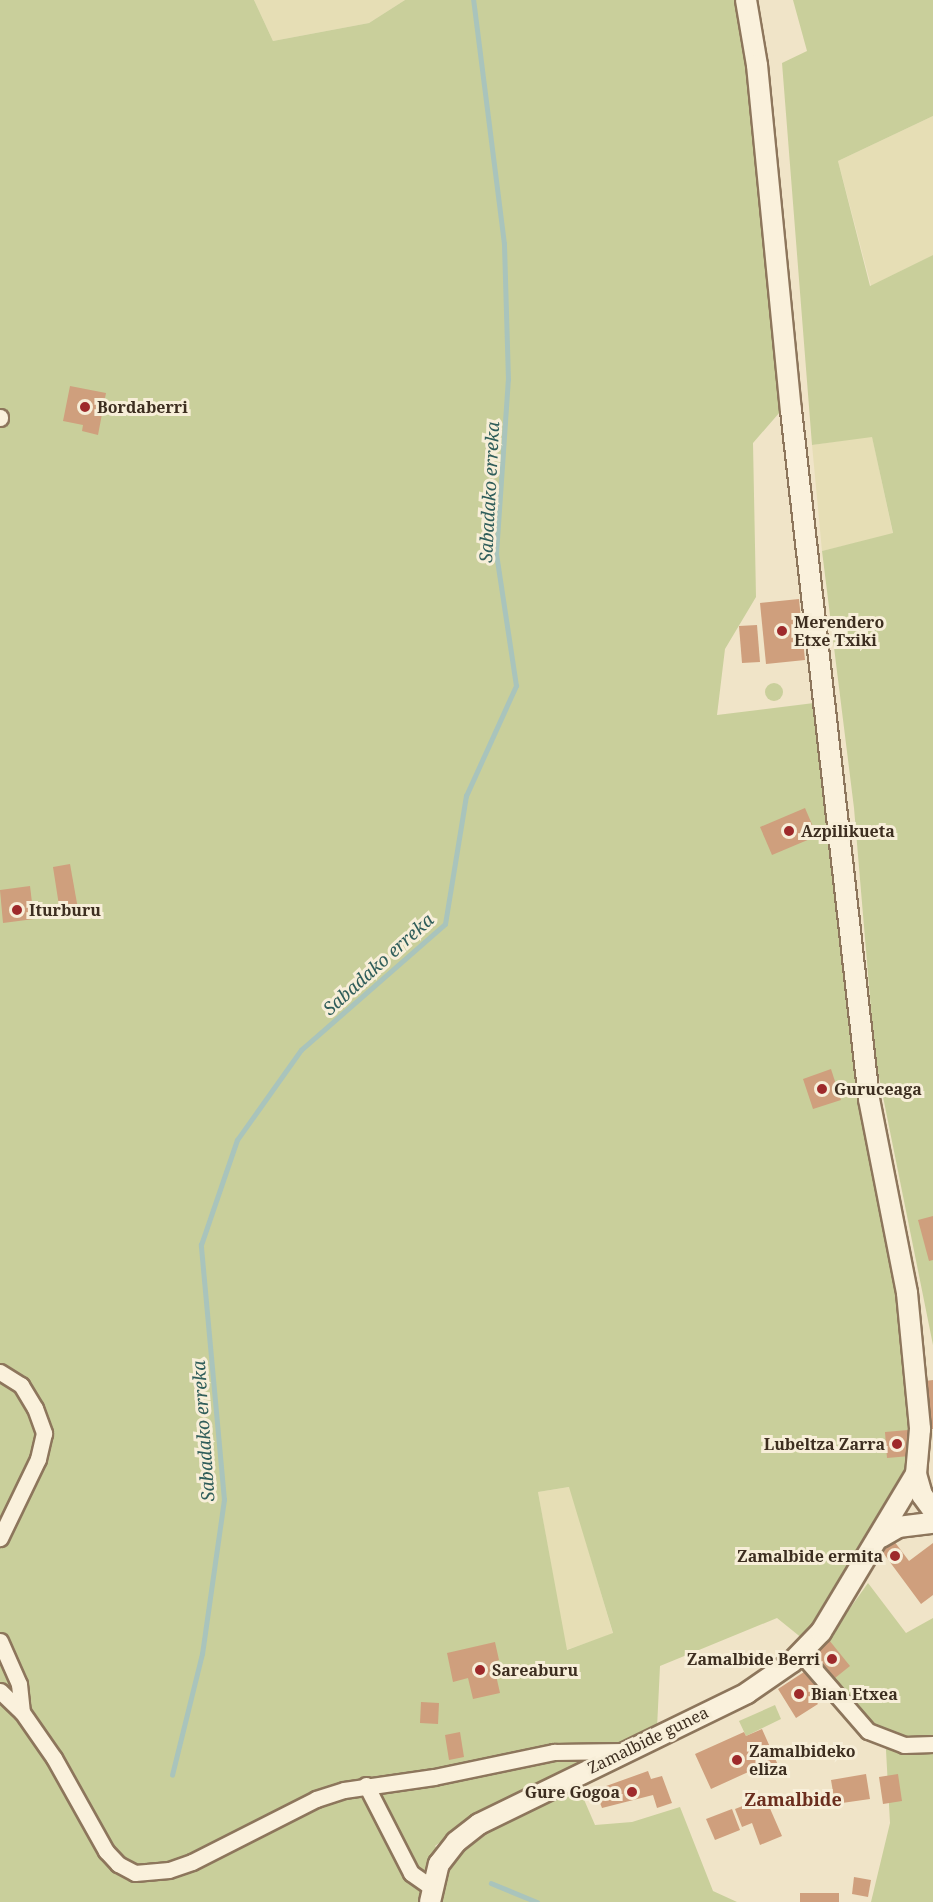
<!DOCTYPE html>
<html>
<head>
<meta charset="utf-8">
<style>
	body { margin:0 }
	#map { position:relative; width:933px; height:1902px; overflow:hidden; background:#f0e4c8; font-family:"Noto Serif",serif }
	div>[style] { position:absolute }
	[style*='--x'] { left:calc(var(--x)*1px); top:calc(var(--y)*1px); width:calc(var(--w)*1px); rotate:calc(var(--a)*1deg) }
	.farmland>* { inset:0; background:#e6deb5 }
	.green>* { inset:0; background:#c9cf9b }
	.round { border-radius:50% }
	.stream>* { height:4.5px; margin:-2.25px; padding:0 2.25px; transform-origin:2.25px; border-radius:2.25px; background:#a9c4bc }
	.building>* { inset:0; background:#cf9f7d }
	.roads { filter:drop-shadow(2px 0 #8d765c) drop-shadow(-2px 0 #8d765c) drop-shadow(0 2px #8d765c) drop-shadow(0 -2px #8d765c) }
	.minor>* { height:15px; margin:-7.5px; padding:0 7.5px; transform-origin:7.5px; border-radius:7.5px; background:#faf1dc }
	.tertiary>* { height:20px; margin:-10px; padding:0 10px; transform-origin:10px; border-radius:10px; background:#faf1dc }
	.dots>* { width:16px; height:16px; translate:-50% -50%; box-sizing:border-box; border:3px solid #f7eed8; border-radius:50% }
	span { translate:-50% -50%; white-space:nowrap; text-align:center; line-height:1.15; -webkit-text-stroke:6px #f7eed8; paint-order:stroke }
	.poi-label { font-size:16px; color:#3d2e20; font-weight:700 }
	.left { translate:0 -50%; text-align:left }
	.right { translate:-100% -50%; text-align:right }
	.street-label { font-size:16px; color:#3d2e20 }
	.water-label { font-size:18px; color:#2f5d5a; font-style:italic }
	.neighbourhood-label { font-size:18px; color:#6b2e1e; font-weight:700 }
</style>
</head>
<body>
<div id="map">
	<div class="farmland">
		<i style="clip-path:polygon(254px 0,405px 0,369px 23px,273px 41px)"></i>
		<i style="clip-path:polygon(933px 116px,933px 255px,871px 286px,838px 161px)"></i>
		<i style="clip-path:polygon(872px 436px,893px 534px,822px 551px,812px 445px)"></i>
		<i style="clip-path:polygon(570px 1487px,613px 1634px,566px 1650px,538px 1492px)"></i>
	</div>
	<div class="green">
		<i style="clip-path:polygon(evenodd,0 0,254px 0,273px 41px,369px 23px,405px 0,745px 0,786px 405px,753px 443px,756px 597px,725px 649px,717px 715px,822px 702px,855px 1064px,873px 1164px,904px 1296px,913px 1464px,803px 1639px,777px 1618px,660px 1666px,657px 1728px,482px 1812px,435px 1846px,452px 1865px,463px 1852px,492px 1830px,528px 1810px,579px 1788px,595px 1825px,632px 1822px,680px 1807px,713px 1891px,737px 1902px,0 1902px,0 0,569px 1487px,613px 1633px,567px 1650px,538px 1492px,569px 1487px)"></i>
		<i style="clip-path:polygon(793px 0,933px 0,933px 116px,838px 161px,870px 286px,933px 255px,933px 1345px,875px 1057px,854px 808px,822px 551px,893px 533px,872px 437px,812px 445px,782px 63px,807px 51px)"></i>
		<i class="round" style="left:765px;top:683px;width:18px;height:18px"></i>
		<i style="clip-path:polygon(868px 1583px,906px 1633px,933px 1618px,933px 1902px,871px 1902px,890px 1823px,885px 1732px,863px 1715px,816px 1656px)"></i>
		<i style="clip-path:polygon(775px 1705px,781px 1719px,746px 1736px,739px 1721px)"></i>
	</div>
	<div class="stream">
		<i style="--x:172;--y:1775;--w:125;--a:-76.1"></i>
		<i style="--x:202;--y:1654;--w:156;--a:-81.9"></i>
		<i style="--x:224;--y:1500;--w:256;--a:-95.2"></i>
		<i style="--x:201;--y:1245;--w:111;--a:-71.1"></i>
		<i style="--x:237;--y:1140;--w:110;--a:-54.6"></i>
		<i style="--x:301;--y:1050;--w:191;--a:-41.2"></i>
		<i style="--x:445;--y:924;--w:130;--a:-80.7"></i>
		<i style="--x:466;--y:796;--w:121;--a:-65.6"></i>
		<i style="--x:516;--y:686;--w:134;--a:-98.6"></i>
		<i style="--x:496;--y:554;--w:174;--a:-86.1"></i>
		<i style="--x:508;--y:380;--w:136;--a:-91.7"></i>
		<i style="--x:504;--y:244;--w:246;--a:-97.2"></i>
		<i style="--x:491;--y:1883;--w:50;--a:22.4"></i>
	</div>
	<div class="building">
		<i style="clip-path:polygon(70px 386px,106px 393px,98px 435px,82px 431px,83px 425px,63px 421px)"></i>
		<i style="clip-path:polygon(799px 599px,805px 660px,766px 664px,760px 603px)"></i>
		<i style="clip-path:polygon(757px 625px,760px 662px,742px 663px,739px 626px)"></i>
		<i style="clip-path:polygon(805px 808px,817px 836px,772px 855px,760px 827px)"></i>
		<i style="clip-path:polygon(70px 864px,78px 909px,60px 912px,53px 867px)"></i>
		<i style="clip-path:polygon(30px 886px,34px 919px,3px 923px,0 890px)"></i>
		<i style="clip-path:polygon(831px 1069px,841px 1100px,813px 1109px,803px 1079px)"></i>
		<i style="clip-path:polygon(933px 1216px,933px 1260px,929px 1261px,918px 1220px)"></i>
		<i style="clip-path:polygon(933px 1380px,933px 1429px,929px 1429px,925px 1381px)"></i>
		<i style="clip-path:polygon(908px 1430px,910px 1456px,887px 1458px,885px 1432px)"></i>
		<i style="clip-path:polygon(894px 1541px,909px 1561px,933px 1543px,933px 1595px,921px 1604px,881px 1550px)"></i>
		<i style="clip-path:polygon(829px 1640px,850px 1666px,835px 1678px,814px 1653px)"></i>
		<i style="clip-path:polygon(495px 1642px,499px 1660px,493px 1662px,500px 1693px,473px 1699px,468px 1678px,453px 1682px,447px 1653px)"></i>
		<i style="clip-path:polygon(804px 1672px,821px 1691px,812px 1696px,818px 1704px,796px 1718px,778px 1689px)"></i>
		<i style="clip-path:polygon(421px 1702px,439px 1703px,438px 1724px,420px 1723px)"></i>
		<i style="clip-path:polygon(762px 1729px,778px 1765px,759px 1774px,757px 1768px,711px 1789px,695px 1754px,744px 1732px,746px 1736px)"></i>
		<i style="clip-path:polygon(460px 1732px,464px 1757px,449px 1760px,445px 1735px)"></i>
		<i style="clip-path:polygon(648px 1771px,651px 1779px,662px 1776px,672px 1803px,657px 1808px,653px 1795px,602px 1808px,595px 1790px)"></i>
		<i style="clip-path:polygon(866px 1774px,870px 1799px,835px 1804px,831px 1780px)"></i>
		<i style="clip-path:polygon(898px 1774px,902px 1801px,883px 1804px,879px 1777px)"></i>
		<i style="clip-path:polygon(765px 1797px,782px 1836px,760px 1845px,752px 1823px,742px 1827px,735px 1809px)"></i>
		<i style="clip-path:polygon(732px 1809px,740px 1830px,715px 1840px,706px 1819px)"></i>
		<i style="clip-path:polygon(854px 1877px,871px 1880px,868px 1897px,852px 1894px)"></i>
		<i style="clip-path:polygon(800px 1893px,839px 1893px,839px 1902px,800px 1902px)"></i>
	</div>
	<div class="roads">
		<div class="minor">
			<i style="--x:0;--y:417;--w:1;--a:90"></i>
			<i style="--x:0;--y:1372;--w:25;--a:32"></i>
			<i style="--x:21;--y:1385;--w:27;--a:59"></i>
			<i style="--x:35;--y:1408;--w:27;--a:70"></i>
			<i style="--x:44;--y:1433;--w:27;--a:103"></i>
			<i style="--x:38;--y:1459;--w:88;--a:115.7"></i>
			<i style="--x:0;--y:1641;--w:47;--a:66.2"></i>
			<i style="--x:19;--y:1684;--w:28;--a:84"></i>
			<i style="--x:801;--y:1654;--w:102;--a:49"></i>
			<i style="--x:868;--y:1731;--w:39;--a:21"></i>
			<i style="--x:904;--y:1745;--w:29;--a:-2"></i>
			<i style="--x:0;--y:1691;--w:30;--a:44"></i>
			<i style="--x:22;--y:1712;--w:56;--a:55.2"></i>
			<i style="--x:54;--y:1758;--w:107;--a:60.8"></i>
			<i style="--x:106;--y:1851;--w:18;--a:47"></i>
			<i style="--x:118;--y:1864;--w:19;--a:28"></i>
			<i style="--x:135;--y:1873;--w:34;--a:-5"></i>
			<i style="--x:169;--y:1870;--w:24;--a:-19"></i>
			<i style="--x:192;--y:1862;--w:139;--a:-26.9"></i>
			<i style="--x:316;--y:1799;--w:29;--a:-18"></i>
			<i style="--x:344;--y:1790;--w:91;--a:-8.2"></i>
			<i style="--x:434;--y:1777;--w:123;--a:-11.8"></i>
			<i style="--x:554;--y:1752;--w:70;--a:-0.8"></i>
			<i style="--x:366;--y:1785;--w:99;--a:62.9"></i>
			<i style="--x:411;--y:1873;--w:24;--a:35"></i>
		</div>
		<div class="tertiary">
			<i style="--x:746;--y:0;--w:66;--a:80.4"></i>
			<i style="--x:757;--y:65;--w:347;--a:84.4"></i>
			<i style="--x:791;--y:410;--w:693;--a:83.54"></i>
			<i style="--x:869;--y:1099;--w:198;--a:78.9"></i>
			<i style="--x:907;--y:1293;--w:137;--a:84.5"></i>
			<i style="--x:920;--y:1429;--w:45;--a:95.1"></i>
			<i style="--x:916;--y:1474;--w:22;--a:74"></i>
			<i style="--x:922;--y:1495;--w:19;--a:54"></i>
			<i style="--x:881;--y:1537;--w:20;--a:-30"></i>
			<i style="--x:898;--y:1527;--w:35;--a:-7"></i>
			<i style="--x:430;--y:1902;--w:39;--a:-77"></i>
			<i style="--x:439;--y:1864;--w:28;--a:-52"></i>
			<i style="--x:456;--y:1842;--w:29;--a:-38"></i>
			<i style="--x:479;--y:1824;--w:298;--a:-26"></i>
			<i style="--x:747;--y:1693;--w:55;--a:-34.6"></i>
			<i style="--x:792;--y:1662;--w:42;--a:-46"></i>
			<i style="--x:821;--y:1632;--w:184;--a:-59"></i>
		</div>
	</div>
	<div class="dots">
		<i style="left:85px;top:407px;background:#9e2a2b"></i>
		<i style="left:782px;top:631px;background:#9e2a2b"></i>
		<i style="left:789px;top:831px;background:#9e2a2b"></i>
		<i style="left:17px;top:910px;background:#9e2a2b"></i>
		<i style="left:822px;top:1089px;background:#9e2a2b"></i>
		<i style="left:897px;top:1444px;background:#9e2a2b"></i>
		<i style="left:895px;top:1556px;background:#9e2a2b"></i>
		<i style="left:832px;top:1659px;background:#9e2a2b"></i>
		<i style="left:480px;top:1670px;background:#9e2a2b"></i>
		<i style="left:799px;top:1694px;background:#9e2a2b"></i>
		<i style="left:737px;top:1760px;background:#9e2a2b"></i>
		<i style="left:632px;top:1792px;background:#9e2a2b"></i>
	</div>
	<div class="poi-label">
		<span class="left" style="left:97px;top:407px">Bordaberri</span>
		<span class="left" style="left:794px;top:631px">Merendero<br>Etxe Txiki</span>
		<span class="left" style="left:801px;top:831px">Azpilikueta</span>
		<span class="left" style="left:29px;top:910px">Iturburu</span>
		<span class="left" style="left:834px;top:1089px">Guruceaga</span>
		<span class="right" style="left:885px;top:1444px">Lubeltza Zarra</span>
		<span class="right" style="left:883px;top:1556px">Zamalbide ermita</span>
		<span class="right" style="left:820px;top:1659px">Zamalbide Berri</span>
		<span class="left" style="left:492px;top:1670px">Sareaburu</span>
		<span class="left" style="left:811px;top:1694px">Bian Etxea</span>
		<span class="left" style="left:749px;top:1760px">Zamalbideko<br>eliza</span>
		<span class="right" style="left:620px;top:1792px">Gure Gogoa</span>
	</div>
	<div class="street-label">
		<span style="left:648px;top:1740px;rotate:-26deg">Zamalbide gunea</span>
	</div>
	<div class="water-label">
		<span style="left:489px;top:492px;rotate:-87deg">Sabadako erreka</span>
		<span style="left:378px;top:964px;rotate:-42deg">Sabadako erreka</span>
		<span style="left:203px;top:1431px;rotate:-94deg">Sabadako erreka</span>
	</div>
	<div class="neighbourhood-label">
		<span style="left:793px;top:1799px">Zamalbide</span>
	</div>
</div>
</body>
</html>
